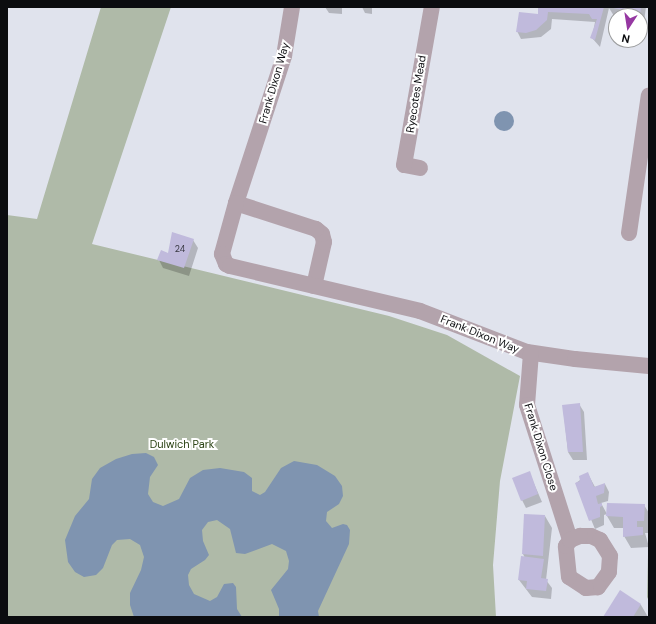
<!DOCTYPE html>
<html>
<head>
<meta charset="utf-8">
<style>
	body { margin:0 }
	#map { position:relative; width:656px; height:624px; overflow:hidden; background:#e0e3ed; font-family:"DM Sans",sans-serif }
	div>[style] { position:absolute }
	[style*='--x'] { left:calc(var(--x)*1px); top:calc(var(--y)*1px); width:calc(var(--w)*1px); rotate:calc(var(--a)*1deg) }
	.green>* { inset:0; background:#afbaa8 }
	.water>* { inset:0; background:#7f94b0 }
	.round { border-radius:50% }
	.shadow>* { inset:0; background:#0003 }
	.building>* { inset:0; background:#c0badc }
	.minor>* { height:16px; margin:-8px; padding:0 8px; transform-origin:8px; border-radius:8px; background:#b3a3ac }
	span { translate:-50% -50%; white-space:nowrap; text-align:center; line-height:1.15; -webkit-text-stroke:4px #fff; paint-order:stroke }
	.number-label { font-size:9px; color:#383842 }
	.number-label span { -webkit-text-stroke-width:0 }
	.street-label { font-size:11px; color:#0b0c0f }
	.park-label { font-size:11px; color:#2b4314 }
	.frame { position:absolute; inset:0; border:8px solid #0b0c0f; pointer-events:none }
	.north { position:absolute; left:608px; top:8px; width:40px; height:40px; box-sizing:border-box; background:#fff; border:1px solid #9d9e9f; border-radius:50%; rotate:192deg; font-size:11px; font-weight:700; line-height:16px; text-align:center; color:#0b0c0f }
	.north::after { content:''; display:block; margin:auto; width:14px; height:18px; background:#9638a2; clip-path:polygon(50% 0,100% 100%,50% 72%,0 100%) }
</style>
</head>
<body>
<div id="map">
	<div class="green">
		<i style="clip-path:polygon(101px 7px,171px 7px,92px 244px,389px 316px,447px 335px,520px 376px,500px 481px,493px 565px,496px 617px,7px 617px,7px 215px,37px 219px)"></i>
		<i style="clip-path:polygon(649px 511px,649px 601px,647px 597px)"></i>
	</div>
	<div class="water">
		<i class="round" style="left:494px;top:111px;width:20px;height:20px"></i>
		<i style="clip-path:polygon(146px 453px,154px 457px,158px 465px,150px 477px,148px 494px,153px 502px,163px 506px,179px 499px,190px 478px,203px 470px,220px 468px,244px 472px,252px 478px,252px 491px,260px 495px,265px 492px,281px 468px,294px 461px,317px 465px,335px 476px,342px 486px,343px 496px,339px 504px,327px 512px,326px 521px,332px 528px,343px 524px,347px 525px,350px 530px,349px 544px,318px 611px,319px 617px,279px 617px,279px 609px,271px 590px,288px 569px,289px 561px,286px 551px,272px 544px,245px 554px,236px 553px,230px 529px,217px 520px,208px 522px,202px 530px,203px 541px,209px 555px,205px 560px,191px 569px,188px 575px,189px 585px,194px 594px,210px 601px,217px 597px,224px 584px,233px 583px,236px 587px,237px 609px,242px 617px,134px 617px,130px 605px,130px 593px,141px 570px,144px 557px,140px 545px,130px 539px,117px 540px,112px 545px,103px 568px,96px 575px,84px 577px,75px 572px,68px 562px,65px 540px,75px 516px,89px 499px,92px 479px,100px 468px,116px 459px,132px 454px)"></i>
	</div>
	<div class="shadow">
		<i style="clip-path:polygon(325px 7px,342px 7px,342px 14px,329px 13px)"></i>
		<i style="clip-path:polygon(362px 7px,372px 7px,372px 14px,365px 13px)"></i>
		<i style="clip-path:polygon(539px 7px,646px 7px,642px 36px,640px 36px,640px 16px,614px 16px,609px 8px,600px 47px,592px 38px,595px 22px,552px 19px,551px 29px,541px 37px,521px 39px,517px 31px,539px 15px)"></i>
		<i style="clip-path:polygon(173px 233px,193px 240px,198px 248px,189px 276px,163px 268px,159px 260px,169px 254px)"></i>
		<i style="clip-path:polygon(579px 404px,584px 412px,587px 460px,573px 460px,568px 452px,563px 406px)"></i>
		<i style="clip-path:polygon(529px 472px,542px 502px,526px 508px,522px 500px)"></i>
		<i style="clip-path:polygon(588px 474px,595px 487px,605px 484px,609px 492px,608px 501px,601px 503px,607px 514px,604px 515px,604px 525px,595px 529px,576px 483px)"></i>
		<i style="clip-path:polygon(644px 505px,649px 513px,649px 533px,645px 533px,649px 547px,631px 548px,624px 536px,624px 528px,614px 528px,607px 516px)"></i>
		<i style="clip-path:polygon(545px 516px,552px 528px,546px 580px,552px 588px,551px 599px,532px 597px,519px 580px,525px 558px,523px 554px)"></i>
		<i style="clip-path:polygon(620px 592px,641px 605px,648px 617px,604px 617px)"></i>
	</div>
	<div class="building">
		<i style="clip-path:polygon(538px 7px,604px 7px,595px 40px,590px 38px,597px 19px,592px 19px,589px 14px,548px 12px,547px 20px,536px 30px,526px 33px,516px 32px,519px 12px,538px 14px)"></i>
		<i style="clip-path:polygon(609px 7px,641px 7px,640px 16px,626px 16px,627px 11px)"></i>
		<i style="clip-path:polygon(172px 232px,194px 239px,184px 268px,157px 260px,161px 250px,168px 253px)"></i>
		<i style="clip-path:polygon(580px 403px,583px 452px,568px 452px,562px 405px)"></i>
		<i style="clip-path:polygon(530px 471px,538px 494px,521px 501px,512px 478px)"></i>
		<i style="clip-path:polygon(588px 472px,594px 487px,605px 483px,604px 493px,596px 496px,598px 504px,602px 503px,602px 506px,600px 507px,600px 517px,589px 521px,575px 483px,580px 481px,579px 476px)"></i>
		<i style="clip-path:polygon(607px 503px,645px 504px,644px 521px,637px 521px,637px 527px,643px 527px,643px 535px,623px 537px,623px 517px,606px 516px)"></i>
		<i style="clip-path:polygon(524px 514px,545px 515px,543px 556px,522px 554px)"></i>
		<i style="clip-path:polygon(521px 556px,544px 559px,541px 578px,548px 579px,546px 591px,526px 589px,527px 581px,518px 580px)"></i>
		<i style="clip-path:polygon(620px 590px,641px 604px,633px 617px,603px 617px)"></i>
	</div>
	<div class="minor">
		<i style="--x:420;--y:168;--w:16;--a:-169"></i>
		<i style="--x:404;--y:165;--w:160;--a:-80"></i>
		<i style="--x:236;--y:203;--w:155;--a:-71.9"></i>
		<i style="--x:284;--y:56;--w:50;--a:-80.7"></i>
		<i style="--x:629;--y:233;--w:139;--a:-81.8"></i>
		<i style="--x:314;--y:286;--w:45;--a:-77.2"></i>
		<i style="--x:324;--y:242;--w:8;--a:-104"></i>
		<i style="--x:322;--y:234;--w:8;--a:-140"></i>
		<i style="--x:316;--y:229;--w:84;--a:-162"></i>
		<i style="--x:236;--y:203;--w:53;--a:105.4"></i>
		<i style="--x:222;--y:254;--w:11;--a:68"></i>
		<i style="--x:226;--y:264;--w:4;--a:27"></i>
		<i style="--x:230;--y:266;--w:195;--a:13.3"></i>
		<i style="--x:420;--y:311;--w:115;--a:21"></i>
		<i style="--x:527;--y:352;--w:49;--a:8.3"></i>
		<i style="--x:575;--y:359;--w:74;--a:5.4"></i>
		<i style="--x:531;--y:353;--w:52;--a:94.4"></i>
		<i style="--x:527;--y:405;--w:142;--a:72.3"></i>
		<i style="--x:580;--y:536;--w:11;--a:0"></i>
		<i style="--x:591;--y:536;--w:10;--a:24"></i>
		<i style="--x:600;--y:540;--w:19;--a:58"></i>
		<i style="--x:610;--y:556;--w:16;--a:94"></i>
		<i style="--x:609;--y:572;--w:19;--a:126"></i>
		<i style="--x:598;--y:587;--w:12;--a:175"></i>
		<i style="--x:586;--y:588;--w:20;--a:-147"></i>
		<i style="--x:569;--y:577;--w:31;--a:-96"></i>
		<i style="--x:566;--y:546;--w:7;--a:-56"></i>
		<i style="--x:570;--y:540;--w:11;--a:-22"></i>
	</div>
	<div class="number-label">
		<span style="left:180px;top:249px">24</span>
	</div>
	<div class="street-label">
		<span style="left:274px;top:83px;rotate:-74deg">Frank Dixon Way</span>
		<span style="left:416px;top:94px;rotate:-81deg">Ryecotes Mead</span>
		<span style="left:480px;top:334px;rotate:22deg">Frank Dixon Way</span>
		<span style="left:541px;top:447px;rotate:73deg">Frank Dixon Close</span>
	</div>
	<div class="park-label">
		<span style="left:182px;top:444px">Dulwich Park</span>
	</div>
	<div class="frame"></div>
	<div class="north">N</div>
</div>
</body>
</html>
